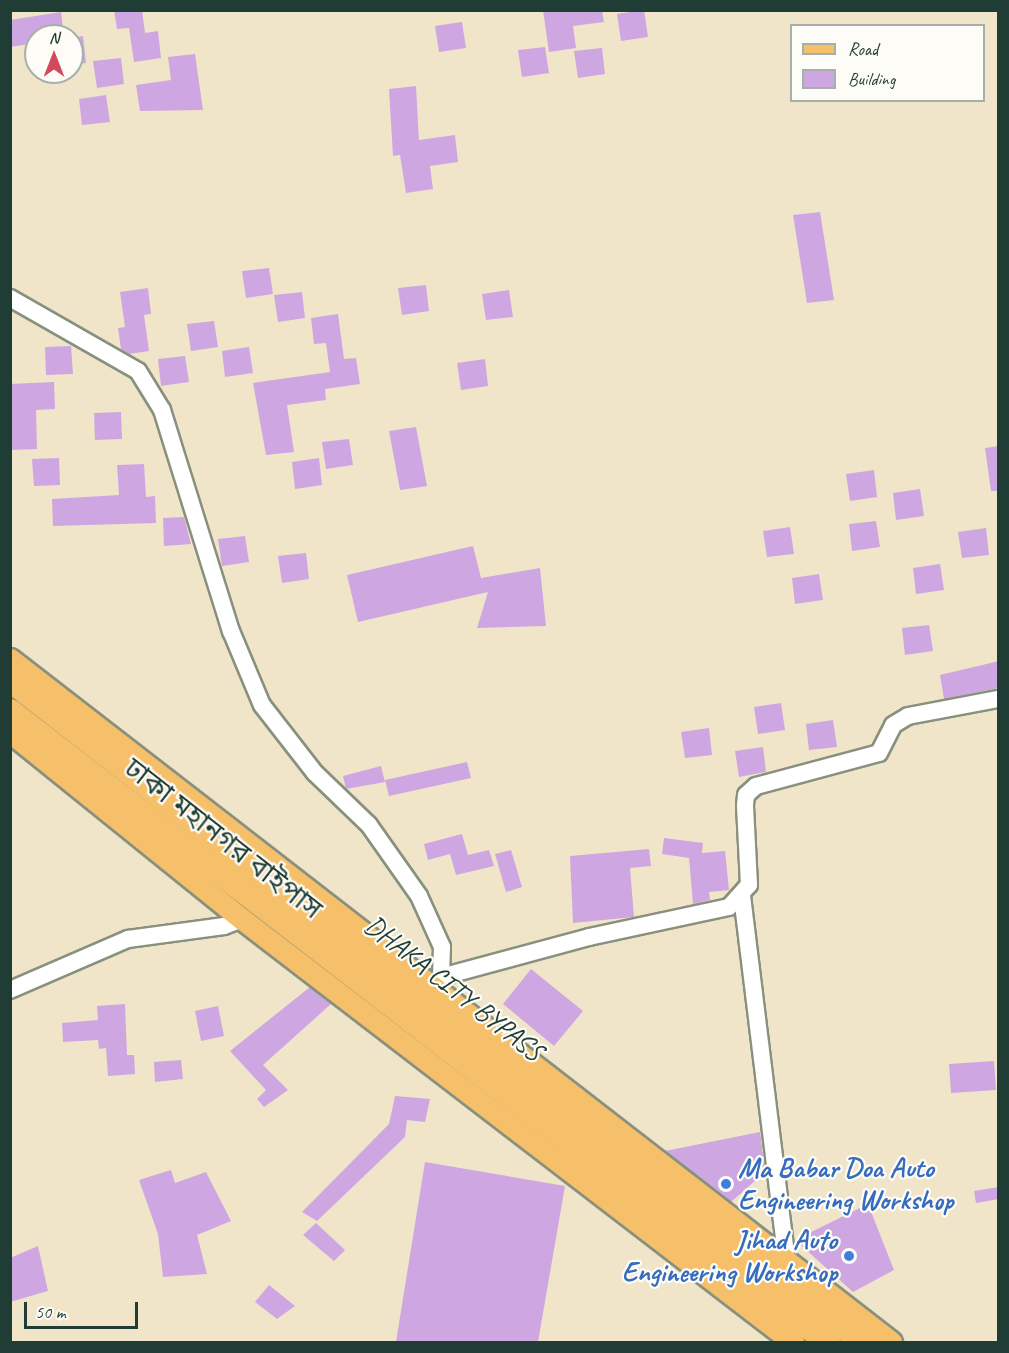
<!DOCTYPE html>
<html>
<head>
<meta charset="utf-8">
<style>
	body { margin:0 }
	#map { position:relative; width:1009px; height:1353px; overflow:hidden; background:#f1e5c9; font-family:Caveat,"Noto Sans Bengali",sans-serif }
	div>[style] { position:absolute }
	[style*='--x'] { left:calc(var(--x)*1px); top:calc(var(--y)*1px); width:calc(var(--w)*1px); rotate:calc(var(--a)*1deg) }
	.building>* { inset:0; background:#cea7e2 }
	.roads { filter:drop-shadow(2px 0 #88917e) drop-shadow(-2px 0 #88917e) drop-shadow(0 2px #88917e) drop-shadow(0 -2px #88917e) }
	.minor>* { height:16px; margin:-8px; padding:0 8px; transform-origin:8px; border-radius:8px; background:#fff }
	.major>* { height:21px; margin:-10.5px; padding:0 10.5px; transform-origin:10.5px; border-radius:10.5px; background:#f6c06b }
	.highway>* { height:24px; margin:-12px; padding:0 12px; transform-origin:12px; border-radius:12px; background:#f6c06b }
	.dots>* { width:16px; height:16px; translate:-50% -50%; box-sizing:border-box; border:3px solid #fdfcf7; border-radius:50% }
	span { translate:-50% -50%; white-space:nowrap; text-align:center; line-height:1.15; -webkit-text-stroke:4.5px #fdfcf7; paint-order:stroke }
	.street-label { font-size:28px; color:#1f3d34 }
	.shop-label { font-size:28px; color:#366cbe; font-weight:700 }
	.left { translate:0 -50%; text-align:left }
	.right { translate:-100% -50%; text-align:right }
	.frame { position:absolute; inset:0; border:12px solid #1f3d34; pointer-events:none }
	.legend { position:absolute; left:790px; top:24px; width:195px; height:78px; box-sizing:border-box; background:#fdfcf7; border:2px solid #a4b0a9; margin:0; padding:8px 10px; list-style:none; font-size:18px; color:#1f3d34 }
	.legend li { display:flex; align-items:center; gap:12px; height:30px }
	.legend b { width:30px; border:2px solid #a4b0a9 }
	.north { position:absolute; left:24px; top:24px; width:60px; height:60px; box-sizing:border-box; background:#fdfcf7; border:2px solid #a4b0a9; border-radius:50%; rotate:0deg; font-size:16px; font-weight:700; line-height:24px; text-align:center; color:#1f3d34 }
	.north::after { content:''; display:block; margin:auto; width:21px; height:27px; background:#d1495b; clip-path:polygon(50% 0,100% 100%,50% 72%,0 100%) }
	.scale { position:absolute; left:24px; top:1302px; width:114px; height:27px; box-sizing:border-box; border:3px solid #1f3d34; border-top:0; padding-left:8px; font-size:18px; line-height:21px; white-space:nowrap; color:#1f3d34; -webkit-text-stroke:4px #fdfcf7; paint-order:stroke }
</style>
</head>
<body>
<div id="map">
	<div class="building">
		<i style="clip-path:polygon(114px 10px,142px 10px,145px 33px,158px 31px,161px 58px,134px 62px,129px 28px,117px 29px)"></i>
		<i style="clip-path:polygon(543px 10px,602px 10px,604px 22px,573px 26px,576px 48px,549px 52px)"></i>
		<i style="clip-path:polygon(644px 10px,648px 37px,621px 41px,617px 14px)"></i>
		<i style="clip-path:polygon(61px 12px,64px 36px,36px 36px,36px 43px,10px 47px,10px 20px)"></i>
		<i style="clip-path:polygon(462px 22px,466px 48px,439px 52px,435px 26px)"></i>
		<i style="clip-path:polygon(83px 36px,86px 63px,72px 65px,72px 38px)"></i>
		<i style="clip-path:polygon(545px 47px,549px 73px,522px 77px,518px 50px)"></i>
		<i style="clip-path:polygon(602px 48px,605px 74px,578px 78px,574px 51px)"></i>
		<i style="clip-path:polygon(195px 54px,203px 110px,140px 111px,136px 85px,171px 80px,168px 57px)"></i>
		<i style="clip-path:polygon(121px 58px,124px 84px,97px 88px,93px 61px)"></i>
		<i style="clip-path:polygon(416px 86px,419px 140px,455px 135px,458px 162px,430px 166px,433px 189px,406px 193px,400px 155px,393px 156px,389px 89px)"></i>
		<i style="clip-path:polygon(106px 95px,110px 122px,82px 125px,79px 99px)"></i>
		<i style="clip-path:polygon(820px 212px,834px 300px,807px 303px,793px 215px)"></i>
		<i style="clip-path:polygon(269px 268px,273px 294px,246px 298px,242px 271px)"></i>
		<i style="clip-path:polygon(426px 285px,429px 311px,402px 315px,398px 288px)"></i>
		<i style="clip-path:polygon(148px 288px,151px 314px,144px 315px,149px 351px,129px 354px,121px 349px,118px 328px,125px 327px,120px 292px)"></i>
		<i style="clip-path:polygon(509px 290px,513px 317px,486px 320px,482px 294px)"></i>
		<i style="clip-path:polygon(302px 292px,305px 318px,278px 322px,274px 295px)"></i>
		<i style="clip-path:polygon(338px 314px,344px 359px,356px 358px,360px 384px,325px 389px,326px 400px,287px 405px,294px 452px,266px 455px,253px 383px,330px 372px,326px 343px,314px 344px,311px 318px)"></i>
		<i style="clip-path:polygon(214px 321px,218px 347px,191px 351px,187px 324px)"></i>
		<i style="clip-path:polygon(71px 346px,73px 374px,46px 375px,45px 347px)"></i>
		<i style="clip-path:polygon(249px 347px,253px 373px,225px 377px,222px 351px)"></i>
		<i style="clip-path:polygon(185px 356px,189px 382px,161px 386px,158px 359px)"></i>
		<i style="clip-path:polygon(485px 359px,488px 386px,461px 390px,457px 363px)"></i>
		<i style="clip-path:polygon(54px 382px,55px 409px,36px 410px,37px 449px,10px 450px,10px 384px)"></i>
		<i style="clip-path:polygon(121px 412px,122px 439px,95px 440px,94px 413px)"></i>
		<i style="clip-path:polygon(416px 427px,427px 486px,400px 490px,389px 431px)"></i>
		<i style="clip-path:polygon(349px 439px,353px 465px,326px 469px,322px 442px)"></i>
		<i style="clip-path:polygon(999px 446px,999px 491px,991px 491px,985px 448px)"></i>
		<i style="clip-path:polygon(59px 458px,60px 485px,34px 486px,32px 459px)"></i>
		<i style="clip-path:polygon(319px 458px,322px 485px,295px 489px,292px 462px)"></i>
		<i style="clip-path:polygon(144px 464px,146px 497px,155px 496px,156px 523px,53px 526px,52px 499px,119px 495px,117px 465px)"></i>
		<i style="clip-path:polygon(874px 470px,877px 497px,850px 501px,846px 474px)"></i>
		<i style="clip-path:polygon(920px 489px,924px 516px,896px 520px,893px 493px)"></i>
		<i style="clip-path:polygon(184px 517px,191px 544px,164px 546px,163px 518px)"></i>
		<i style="clip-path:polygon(876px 521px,880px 547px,852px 551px,849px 524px)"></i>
		<i style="clip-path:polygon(790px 527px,794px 554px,767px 557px,763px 531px)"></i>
		<i style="clip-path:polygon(986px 528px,989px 555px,962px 558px,958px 532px)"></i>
		<i style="clip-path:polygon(245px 536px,249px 562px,222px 566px,218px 539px)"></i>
		<i style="clip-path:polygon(473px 546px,481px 578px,540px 568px,546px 626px,477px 628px,488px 592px,358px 622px,347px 575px)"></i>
		<i style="clip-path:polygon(306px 553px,309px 579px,282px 583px,278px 556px)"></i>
		<i style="clip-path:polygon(940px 564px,944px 590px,916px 594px,913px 568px)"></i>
		<i style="clip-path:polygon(819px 574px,823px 600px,795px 604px,792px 578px)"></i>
		<i style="clip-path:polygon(929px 625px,933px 651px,905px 655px,902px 628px)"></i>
		<i style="clip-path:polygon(999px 661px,999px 688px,944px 699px,940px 675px)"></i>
		<i style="clip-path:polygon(781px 703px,785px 730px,758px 734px,754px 707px)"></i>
		<i style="clip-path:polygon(833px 720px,837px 747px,809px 750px,806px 724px)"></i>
		<i style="clip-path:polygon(709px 728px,712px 755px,685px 758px,681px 732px)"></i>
		<i style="clip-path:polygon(763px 747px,766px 772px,739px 777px,735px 751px)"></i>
		<i style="clip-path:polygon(467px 762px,471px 778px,389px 796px,385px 780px)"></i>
		<i style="clip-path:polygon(381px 766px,385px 782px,346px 789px,343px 776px)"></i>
		<i style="clip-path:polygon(462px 834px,468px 855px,489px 850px,494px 866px,456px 875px,450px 854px,428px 860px,424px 844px)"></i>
		<i style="clip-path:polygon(664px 838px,703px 843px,702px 853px,725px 851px,729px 890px,709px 892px,710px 900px,693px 904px,689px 858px,662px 854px)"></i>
		<i style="clip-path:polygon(649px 849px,651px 866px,630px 868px,634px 917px,573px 923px,570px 856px)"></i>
		<i style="clip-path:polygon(511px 850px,522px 887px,506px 892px,495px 854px)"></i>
		<i style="clip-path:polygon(531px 969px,583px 1011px,554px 1046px,503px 1004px)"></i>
		<i style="clip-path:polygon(310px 987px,331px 1004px,263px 1065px,288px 1090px,264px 1107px,257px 1099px,266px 1090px,230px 1051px)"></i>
		<i style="clip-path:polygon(125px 1004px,127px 1055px,134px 1055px,135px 1074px,108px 1076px,106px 1048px,99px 1049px,98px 1040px,63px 1042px,62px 1023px,98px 1020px,97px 1006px)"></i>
		<i style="clip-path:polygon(218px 1006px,224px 1036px,201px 1041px,195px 1011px)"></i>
		<i style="clip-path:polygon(181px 1060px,183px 1079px,155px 1082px,154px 1062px)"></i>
		<i style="clip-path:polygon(994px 1061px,996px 1090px,951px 1093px,949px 1064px)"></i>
		<i style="clip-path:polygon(395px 1096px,430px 1099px,425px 1122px,407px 1120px,405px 1137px,317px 1221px,302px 1212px,389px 1124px)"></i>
		<i style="clip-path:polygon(760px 1132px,765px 1172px,731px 1202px,665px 1151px)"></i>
		<i style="clip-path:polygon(425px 1162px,565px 1186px,538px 1342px,396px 1342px)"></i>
		<i style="clip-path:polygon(171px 1170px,175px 1183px,206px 1172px,231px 1221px,197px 1235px,207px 1274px,163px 1277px,158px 1234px,139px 1180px)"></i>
		<i style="clip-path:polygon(999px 1187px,999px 1199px,976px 1203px,974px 1191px)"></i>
		<i style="clip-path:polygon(868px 1204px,894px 1270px,853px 1292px,795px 1240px)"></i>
		<i style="clip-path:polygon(316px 1223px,345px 1250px,334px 1261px,303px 1235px)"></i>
		<i style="clip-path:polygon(38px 1246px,48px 1291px,10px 1302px,10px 1258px)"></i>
		<i style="clip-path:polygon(269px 1285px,295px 1306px,277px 1319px,255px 1302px)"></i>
	</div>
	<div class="roads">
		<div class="minor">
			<i style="--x:10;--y:298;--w:147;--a:29.7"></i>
			<i style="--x:138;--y:371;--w:46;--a:58.4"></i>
			<i style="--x:162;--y:410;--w:232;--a:72.7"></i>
			<i style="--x:231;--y:631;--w:80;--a:67.3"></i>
			<i style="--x:262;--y:705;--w:86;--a:52.1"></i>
			<i style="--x:315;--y:773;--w:75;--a:43.9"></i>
			<i style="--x:369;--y:825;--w:87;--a:54.8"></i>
			<i style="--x:419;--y:896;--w:56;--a:65.7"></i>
			<i style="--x:442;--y:947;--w:30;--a:92"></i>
			<i style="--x:441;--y:977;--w:14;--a:124"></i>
			<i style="--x:742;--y:896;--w:370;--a:83"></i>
			<i style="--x:441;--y:977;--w:153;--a:-15.1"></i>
			<i style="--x:589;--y:937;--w:143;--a:-12.1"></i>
			<i style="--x:729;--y:907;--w:30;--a:-48"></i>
			<i style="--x:749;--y:885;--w:80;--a:-92.9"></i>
			<i style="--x:745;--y:805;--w:10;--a:-84"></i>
			<i style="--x:746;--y:795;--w:13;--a:-42"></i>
			<i style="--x:756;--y:786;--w:127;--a:-15"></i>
			<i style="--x:879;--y:753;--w:31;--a:-63"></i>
			<i style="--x:893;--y:725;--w:17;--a:-31"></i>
			<i style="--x:908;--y:716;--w:92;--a:-10.7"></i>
			<i style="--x:10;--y:990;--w:129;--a:-23.4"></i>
			<i style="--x:128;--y:939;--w:97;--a:-7.7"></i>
			<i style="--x:224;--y:926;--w:19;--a:-21"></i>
		</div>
		<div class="major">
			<i style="--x:10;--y:659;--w:1115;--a:37.78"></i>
			<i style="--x:10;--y:732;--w:298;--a:38.9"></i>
			<i style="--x:242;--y:919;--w:695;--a:37.51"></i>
		</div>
		<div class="highway">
			<i style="--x:10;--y:680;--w:1079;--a:37.85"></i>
			<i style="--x:10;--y:711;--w:1033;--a:37.65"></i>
		</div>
	</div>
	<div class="dots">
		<i style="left:726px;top:1184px;background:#3f7fe0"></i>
		<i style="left:849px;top:1256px;background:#3f7fe0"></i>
	</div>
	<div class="street-label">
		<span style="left:223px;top:839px;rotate:38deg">ঢাকা মহানগর বাইপাস</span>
		<span style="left:454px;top:988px;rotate:38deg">DHAKA CITY BYPASS</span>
	</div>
	<div class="shop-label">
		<span class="left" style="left:738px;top:1184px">Ma Babar Doa Auto<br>Engineering Workshop</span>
		<span class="right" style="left:837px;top:1256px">Jihad Auto<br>Engineering Workshop</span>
	</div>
	<div class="frame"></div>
	<ul class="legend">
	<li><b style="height:8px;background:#f6c06b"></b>Road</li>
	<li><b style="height:16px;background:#cea7e2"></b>Building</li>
	</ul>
	<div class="north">N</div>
	<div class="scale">50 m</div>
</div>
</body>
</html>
